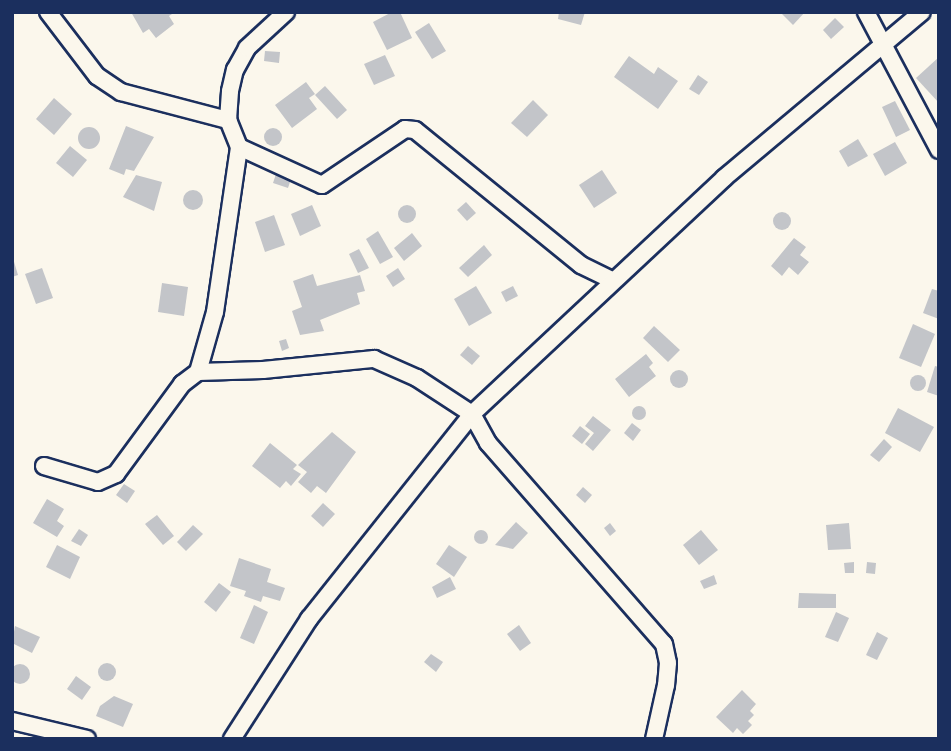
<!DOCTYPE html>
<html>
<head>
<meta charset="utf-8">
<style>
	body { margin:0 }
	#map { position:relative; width:951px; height:751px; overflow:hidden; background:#fbf7ec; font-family:"Architects Daughter",sans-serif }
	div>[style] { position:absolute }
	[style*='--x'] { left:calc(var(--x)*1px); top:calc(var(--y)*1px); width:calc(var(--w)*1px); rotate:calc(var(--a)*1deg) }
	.building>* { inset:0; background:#c3c5c9 }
	.round { border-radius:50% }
	.roads { filter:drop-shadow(2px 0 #1b2f5e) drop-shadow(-2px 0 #1b2f5e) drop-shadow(0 2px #1b2f5e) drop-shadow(0 -2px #1b2f5e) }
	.street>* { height:16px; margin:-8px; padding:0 8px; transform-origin:8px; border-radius:8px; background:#fbf7ec }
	span { translate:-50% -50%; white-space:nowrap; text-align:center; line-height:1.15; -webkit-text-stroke:7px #fbf7ec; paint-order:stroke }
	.frame { position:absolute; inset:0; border:14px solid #1b2f5e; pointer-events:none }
</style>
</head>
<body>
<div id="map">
	<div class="building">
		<i style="clip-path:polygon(131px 12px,175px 12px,169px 16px,174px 24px,156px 38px,149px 29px,143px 33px)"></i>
		<i style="clip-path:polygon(392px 12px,400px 12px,412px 38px,387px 50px,373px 22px)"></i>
		<i style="clip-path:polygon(559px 12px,585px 12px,581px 25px,558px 19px)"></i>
		<i style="clip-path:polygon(780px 12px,805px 12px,793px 25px)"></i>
		<i style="clip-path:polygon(835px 18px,844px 27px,831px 39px,823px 30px)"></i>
		<i style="clip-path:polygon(429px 23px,446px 51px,432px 59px,415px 32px)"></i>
		<i style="clip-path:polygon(265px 51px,280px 52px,279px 63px,264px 61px)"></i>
		<i style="clip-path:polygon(385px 55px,395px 76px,374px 85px,364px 64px)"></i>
		<i style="clip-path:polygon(629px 56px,654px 74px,658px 67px,678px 81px,658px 109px,614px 77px)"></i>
		<i style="clip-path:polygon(939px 57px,939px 103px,916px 78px)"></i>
		<i style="clip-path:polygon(698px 75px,708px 82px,699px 95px,689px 89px)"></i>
		<i style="clip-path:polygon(306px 82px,315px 94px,309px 98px,317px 109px,292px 128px,275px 105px)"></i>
		<i style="clip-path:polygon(325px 86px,347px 110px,337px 119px,315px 95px)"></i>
		<i style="clip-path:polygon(54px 98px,72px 114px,54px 135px,36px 119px)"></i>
		<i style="clip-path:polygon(533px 100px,548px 115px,527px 137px,511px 123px)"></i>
		<i style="clip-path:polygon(895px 101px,910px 130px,896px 137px,882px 107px)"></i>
		<i style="clip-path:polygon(126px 126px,154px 137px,134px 171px,126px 169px,124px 175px,109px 169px)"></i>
		<i class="round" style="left:78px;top:127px;width:22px;height:22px"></i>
		<i class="round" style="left:264px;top:128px;width:18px;height:18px"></i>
		<i style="clip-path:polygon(858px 139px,868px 156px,848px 167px,839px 151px)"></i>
		<i style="clip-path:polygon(895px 142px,907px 163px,885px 176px,873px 154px)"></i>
		<i style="clip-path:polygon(70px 146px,87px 160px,73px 177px,56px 163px)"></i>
		<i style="clip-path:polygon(602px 170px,617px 193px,594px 208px,579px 185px)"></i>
		<i style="clip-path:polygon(277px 171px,292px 176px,288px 188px,273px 183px)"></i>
		<i style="clip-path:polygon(136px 175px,162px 182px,154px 211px,123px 197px)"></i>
		<i class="round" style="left:183px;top:190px;width:20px;height:20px"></i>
		<i style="clip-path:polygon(466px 202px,476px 213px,467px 221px,457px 210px)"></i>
		<i class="round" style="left:398px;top:205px;width:18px;height:18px"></i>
		<i style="clip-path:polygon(312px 205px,321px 226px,300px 236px,291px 214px)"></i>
		<i class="round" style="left:773px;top:212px;width:18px;height:18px"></i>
		<i style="clip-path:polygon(274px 215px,285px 245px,265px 252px,255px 222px)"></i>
		<i style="clip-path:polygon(378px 231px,393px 257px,380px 264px,366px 239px)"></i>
		<i style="clip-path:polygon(412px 233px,422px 246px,404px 261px,394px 248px)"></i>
		<i style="clip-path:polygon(794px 238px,806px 247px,800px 255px,809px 262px,798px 275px,789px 267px,782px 276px,771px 266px)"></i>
		<i style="clip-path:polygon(484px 245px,492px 255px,468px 277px,459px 268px)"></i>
		<i style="clip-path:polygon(359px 249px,369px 268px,358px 273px,349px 254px)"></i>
		<i style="clip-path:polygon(12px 255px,18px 275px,12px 277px)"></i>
		<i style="clip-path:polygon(42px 268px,53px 298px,36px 304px,25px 274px)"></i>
		<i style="clip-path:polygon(398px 268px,405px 279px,393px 287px,386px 276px)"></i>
		<i style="clip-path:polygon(313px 274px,317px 286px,360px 275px,365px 291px,357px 293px,360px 304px,320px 320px,324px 331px,300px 335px,292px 311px,302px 307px,293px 281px)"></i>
		<i style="clip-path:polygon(162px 283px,188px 287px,184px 316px,158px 312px)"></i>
		<i style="clip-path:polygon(476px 286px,492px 313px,469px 326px,454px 299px)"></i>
		<i style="clip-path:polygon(513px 286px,518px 296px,506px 302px,501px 292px)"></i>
		<i style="clip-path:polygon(932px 289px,939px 291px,939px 319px,923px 313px)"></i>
		<i style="clip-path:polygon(913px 324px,935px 334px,921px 367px,899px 358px)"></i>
		<i style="clip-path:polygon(654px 326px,680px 350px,668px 362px,643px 338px)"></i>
		<i style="clip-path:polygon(286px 339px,289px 348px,282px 351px,279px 341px)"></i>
		<i style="clip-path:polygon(468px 346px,480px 356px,472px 365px,460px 355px)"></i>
		<i style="clip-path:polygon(646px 354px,653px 363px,649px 367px,656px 376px,629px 397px,615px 379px)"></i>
		<i style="clip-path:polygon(935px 366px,939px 367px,939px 396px,927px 392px)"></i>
		<i class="round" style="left:670px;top:370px;width:18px;height:18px"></i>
		<i class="round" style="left:910px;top:375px;width:16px;height:16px"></i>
		<i class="round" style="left:632px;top:406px;width:14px;height:14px"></i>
		<i style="clip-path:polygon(898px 408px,934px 427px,920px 452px,885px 433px)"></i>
		<i style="clip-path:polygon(593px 416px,611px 430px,593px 451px,585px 444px,594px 433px,585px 426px)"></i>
		<i style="clip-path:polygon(632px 423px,641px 430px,633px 441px,624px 433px)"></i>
		<i style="clip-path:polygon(580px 426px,590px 434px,582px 444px,572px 436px)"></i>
		<i style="clip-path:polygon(332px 432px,356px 452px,326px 493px,317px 486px,311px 493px,298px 482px,307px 472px,298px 465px)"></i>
		<i style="clip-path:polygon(884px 439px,892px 447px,879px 462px,870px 455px)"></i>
		<i style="clip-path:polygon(270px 443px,297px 465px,293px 469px,301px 474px,291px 486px,286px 481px,280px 488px,252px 466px)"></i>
		<i style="clip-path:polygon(124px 484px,135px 491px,127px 503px,116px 495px)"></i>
		<i style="clip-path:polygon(583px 487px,592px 495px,585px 503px,576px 495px)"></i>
		<i style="clip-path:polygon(47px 499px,64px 509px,57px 521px,64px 526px,57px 537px,33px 523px)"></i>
		<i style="clip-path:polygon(323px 503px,335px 514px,323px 527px,311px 516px)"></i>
		<i style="clip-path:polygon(157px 515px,174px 536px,163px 545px,145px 524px)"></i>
		<i style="clip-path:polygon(516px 522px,528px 533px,513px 549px,495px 545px)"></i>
		<i style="clip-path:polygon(610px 523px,616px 531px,610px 536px,604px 528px)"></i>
		<i style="clip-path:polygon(849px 523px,851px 549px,828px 550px,826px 525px)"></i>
		<i style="clip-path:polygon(193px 525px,203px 534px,186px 551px,177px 542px)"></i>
		<i style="clip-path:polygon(79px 529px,88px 535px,81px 546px,71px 541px)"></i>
		<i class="round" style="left:474px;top:530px;width:14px;height:14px"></i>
		<i style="clip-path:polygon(701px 530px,718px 550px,699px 565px,683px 545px)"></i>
		<i style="clip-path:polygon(57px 545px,80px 557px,70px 579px,46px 567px)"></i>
		<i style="clip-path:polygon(449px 545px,467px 557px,454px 577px,436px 564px)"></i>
		<i style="clip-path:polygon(239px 558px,271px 569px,267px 582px,285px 588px,280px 601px,263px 596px,261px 602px,244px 596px,246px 591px,230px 586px)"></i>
		<i style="clip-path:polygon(854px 562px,854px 573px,845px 573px,844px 563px)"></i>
		<i style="clip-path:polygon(867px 562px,876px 563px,875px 574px,866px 573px)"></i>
		<i style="clip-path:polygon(714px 575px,717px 584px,704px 589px,700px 581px)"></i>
		<i style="clip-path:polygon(450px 577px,456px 589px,437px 598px,432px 587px)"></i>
		<i style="clip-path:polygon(219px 583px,231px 592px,216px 612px,204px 602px)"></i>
		<i style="clip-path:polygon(799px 593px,836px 594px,836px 608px,798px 608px)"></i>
		<i style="clip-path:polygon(254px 605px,268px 612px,254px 644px,240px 638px)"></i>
		<i style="clip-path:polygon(836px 612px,849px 618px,838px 642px,825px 637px)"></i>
		<i style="clip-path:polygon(519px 625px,531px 643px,520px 651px,507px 634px)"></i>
		<i style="clip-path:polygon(15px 626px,40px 637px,32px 653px,12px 643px)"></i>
		<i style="clip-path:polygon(877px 632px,888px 638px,877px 660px,866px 655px)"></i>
		<i style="clip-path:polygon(431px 654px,443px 662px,436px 672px,424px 662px)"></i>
		<i class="round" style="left:98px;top:663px;width:18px;height:18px"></i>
		<i class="round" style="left:10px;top:664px;width:20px;height:20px"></i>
		<i style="clip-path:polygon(76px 676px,91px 687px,82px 700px,67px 689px)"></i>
		<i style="clip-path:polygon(742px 690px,756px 704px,750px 711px,754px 715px,748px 721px,752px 725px,743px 734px,737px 728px,733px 733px,716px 717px)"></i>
		<i style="clip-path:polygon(114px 696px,133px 704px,123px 727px,96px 716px,100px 706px)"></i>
	</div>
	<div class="roads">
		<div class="street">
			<i style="--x:48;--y:12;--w:81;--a:52.6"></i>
			<i style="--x:97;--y:76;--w:29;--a:34"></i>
			<i style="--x:121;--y:92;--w:111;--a:14.7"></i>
			<i style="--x:866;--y:12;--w:156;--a:62.1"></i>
			<i style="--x:239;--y:147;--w:91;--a:24.6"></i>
			<i style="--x:322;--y:185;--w:100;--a:-34"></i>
			<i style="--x:405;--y:129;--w:10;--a:6"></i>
			<i style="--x:415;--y:130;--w:214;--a:39.1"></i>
			<i style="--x:581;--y:265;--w:34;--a:26"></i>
			<i style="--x:198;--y:372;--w:65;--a:-1.8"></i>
			<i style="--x:263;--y:370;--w:112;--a:-5.7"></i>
			<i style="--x:374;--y:359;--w:47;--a:23.8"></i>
			<i style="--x:417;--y:378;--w:66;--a:33.2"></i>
			<i style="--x:472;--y:414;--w:33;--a:61"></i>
			<i style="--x:488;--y:443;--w:267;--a:48.8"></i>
			<i style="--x:664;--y:644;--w:19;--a:78"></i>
			<i style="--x:668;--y:663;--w:22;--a:95"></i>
			<i style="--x:666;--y:685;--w:55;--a:102.5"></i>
			<i style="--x:44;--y:466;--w:56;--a:16.5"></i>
			<i style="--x:98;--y:482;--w:20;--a:-24"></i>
			<i style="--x:116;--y:474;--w:112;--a:-53.7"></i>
			<i style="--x:182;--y:384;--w:20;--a:-37"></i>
			<i style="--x:198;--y:372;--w:62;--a:-74.2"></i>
			<i style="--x:215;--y:312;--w:167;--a:-81.7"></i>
			<i style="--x:239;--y:147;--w:29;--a:-112"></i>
			<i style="--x:228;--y:120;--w:29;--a:-86"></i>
			<i style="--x:230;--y:91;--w:22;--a:-77"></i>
			<i style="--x:235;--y:70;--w:25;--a:-61"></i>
			<i style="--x:247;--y:48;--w:53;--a:-42.7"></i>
			<i style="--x:12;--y:721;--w:77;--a:13.5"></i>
			<i style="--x:232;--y:739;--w:143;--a:-57.3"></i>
			<i style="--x:309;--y:619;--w:262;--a:-51.5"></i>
			<i style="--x:472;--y:414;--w:345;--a:-43.1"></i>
			<i style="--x:724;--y:178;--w:258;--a:-40"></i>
		</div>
	</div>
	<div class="frame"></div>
</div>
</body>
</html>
